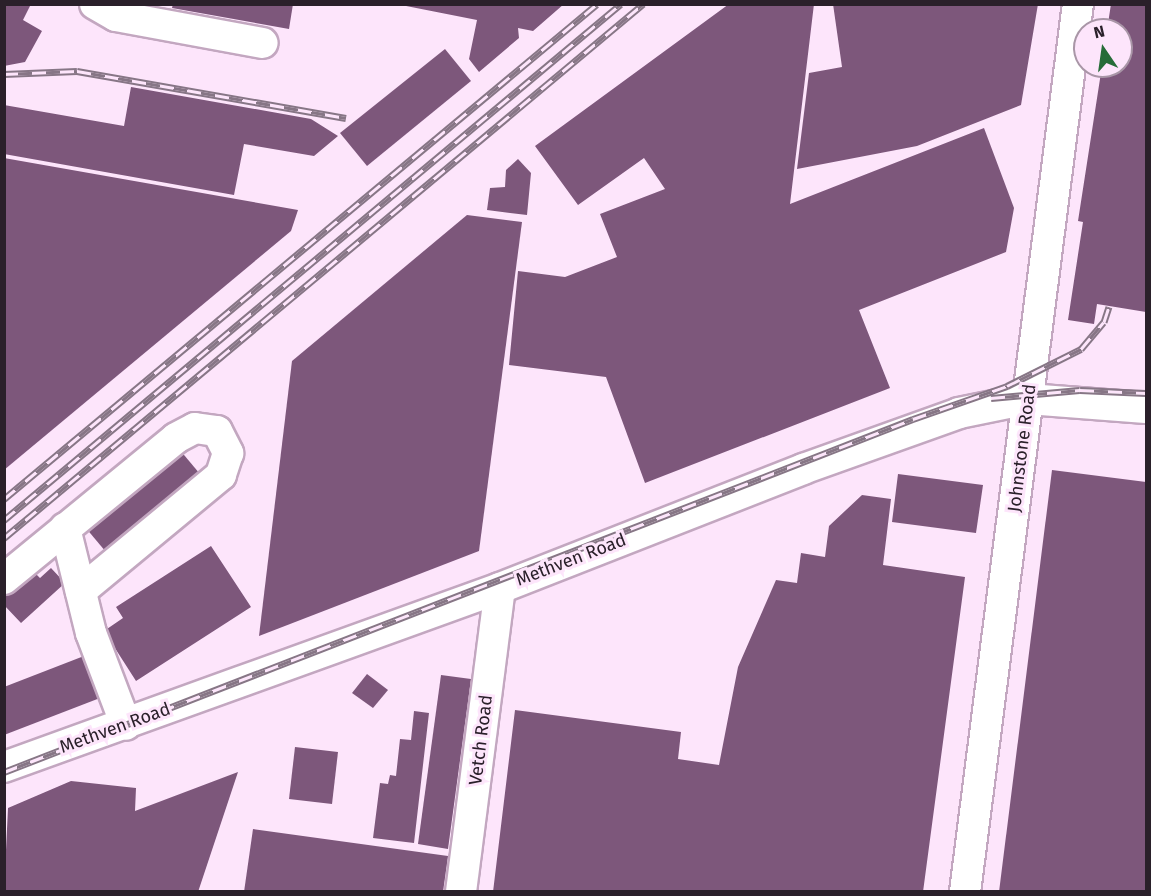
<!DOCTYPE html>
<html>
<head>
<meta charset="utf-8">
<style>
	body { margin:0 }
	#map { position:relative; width:1151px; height:896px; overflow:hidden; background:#fde5fb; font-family:"Fira Sans",sans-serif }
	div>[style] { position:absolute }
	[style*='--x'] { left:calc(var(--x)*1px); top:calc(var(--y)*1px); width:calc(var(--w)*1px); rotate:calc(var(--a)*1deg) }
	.building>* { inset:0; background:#7d577b }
	.roads { filter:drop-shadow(2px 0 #c3a7c0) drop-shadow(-2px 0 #c3a7c0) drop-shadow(0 2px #c3a7c0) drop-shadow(0 -2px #c3a7c0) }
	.minor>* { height:30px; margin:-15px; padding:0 15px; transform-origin:15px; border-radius:15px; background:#fff }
	.rail>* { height:7px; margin-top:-3.5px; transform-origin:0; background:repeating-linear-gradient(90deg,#fde5fb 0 14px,#877686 0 28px); box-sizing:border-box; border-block:2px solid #877686 }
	span { translate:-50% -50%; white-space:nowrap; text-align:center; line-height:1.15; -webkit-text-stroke:6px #fde5fb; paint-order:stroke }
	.street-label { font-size:18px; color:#2a202a }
	.frame { position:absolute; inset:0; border:6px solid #2a202a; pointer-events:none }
	.north { position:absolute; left:1073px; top:18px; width:60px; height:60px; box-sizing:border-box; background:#fde5fb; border:2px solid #a996a7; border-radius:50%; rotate:347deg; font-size:16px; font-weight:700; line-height:24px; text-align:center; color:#2a202a }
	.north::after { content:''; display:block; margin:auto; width:21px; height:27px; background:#266c38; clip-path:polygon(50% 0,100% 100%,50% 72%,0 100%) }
</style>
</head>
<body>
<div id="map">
	<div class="building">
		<i style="clip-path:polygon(4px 4px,31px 4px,23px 20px,42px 31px,25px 62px,4px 66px)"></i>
		<i style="clip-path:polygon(173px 4px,293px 4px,289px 29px,172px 8px)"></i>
		<i style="clip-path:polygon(396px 4px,564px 4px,533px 31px,518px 28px,519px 38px,479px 72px,469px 59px,477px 20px)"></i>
		<i style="clip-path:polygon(729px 4px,814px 4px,790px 204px,984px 128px,1014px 208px,1006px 252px,859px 310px,890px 388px,645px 483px,606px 377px,509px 365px,518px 271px,565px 277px,617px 257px,600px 214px,665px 189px,644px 158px,578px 205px,535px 146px)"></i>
		<i style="clip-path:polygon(833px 4px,1038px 4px,1021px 105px,917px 146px,797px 169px,809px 73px,842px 67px)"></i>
		<i style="clip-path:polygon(1111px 4px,1146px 4px,1146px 312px,1097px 304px,1094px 324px,1068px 320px,1083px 222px,1078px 221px,1102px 66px,1121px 66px,1121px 30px,1107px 30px)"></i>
		<i style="clip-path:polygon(445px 49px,471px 81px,367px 166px,340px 133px)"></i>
		<i style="clip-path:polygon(131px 87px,311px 119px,338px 136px,314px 156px,244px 144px,234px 195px,4px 154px,4px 105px,124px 126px)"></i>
		<i style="clip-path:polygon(4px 158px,298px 210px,291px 231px,4px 470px)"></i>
		<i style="clip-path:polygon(518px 159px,531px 173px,527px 215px,487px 210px,490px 188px,505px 187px,506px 170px)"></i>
		<i style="clip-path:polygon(467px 215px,522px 222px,479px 551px,259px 636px,292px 361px)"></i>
		<i style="clip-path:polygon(179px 449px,200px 474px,106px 552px,85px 527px)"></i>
		<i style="clip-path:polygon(1052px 470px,1146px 482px,1146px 892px,999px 892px)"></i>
		<i style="clip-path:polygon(898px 474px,983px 485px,976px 533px,892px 522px)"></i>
		<i style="clip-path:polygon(862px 495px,891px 499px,883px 565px,965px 577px,923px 892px,493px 892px,515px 710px,681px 732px,678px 759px,719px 765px,738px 667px,776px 580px,797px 583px,801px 553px,825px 557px,829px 526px)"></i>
		<i style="clip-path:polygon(211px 546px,251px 607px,136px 681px,104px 631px,123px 618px,116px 607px)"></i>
		<i style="clip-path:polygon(51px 568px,65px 583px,21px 623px,4px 605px,4px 593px,31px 569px,40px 578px)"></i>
		<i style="clip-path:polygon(84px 656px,100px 698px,4px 735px,4px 687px)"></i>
		<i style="clip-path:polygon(367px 674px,388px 690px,373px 708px,352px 693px)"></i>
		<i style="clip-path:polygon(441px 675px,471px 679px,448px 849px,418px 844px)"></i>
		<i style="clip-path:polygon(414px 711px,429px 713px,414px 843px,373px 838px,380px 783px,388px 784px,390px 775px,396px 776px,400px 739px,411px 740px)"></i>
		<i style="clip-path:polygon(295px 747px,338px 752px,332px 804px,289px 799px)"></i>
		<i style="clip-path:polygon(238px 772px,198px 892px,4px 892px,8px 808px,71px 781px,136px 788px,135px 811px)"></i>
		<i style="clip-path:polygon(253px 829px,448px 856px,443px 892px,244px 892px)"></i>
	</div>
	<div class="roads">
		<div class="minor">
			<i style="--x:95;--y:4;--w:24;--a:30"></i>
			<i style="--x:116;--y:16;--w:149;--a:10.4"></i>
			<i style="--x:65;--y:528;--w:108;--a:76.1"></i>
			<i style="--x:91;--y:633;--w:98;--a:69.2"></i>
			<i style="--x:4;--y:579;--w:222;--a:-39.3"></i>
			<i style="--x:176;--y:438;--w:21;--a:-28"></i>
			<i style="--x:195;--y:428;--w:22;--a:8"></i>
			<i style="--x:217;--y:431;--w:25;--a:63"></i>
			<i style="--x:228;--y:453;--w:23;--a:108"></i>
			<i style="--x:221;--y:475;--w:182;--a:140.4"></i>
			<i style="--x:4;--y:767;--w:527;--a:-19.84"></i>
			<i style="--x:500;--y:588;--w:326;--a:-21.4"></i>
			<i style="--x:803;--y:469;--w:166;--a:-19.7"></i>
			<i style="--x:959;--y:413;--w:70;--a:-11.5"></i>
			<i style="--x:1028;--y:399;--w:118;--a:4.4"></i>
			<i style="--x:461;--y:892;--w:306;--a:-82.7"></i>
			<i style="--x:965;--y:892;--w:895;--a:-82.75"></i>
		</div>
	</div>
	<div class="rail">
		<i style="--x:4;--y:74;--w:73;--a:-2.4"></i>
		<i style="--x:77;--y:71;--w:273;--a:9.9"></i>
		<i style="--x:991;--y:398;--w:89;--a:-5.1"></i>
		<i style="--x:1080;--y:390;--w:66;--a:2.6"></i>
		<i style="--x:4;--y:499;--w:772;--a:-39.85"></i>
		<i style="--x:4;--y:520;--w:804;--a:-39.91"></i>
		<i style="--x:4;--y:538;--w:833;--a:-39.88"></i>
		<i style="--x:4;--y:772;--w:975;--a:-21.22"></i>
		<i style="--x:913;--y:419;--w:100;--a:-19.3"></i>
		<i style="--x:1007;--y:386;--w:83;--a:-26.6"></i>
		<i style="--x:1081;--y:349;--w:35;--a:-50"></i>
		<i style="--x:1104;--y:322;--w:16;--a:-72"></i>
	</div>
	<div class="street-label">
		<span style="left:1022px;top:448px;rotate:-83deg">Johnstone Road</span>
		<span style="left:571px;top:560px;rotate:-21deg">Methven Road</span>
		<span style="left:115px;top:728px;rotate:-20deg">Methven Road</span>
		<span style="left:481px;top:740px;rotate:-83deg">Vetch Road</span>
	</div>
	<div class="frame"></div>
	<div class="north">N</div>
</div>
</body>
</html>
